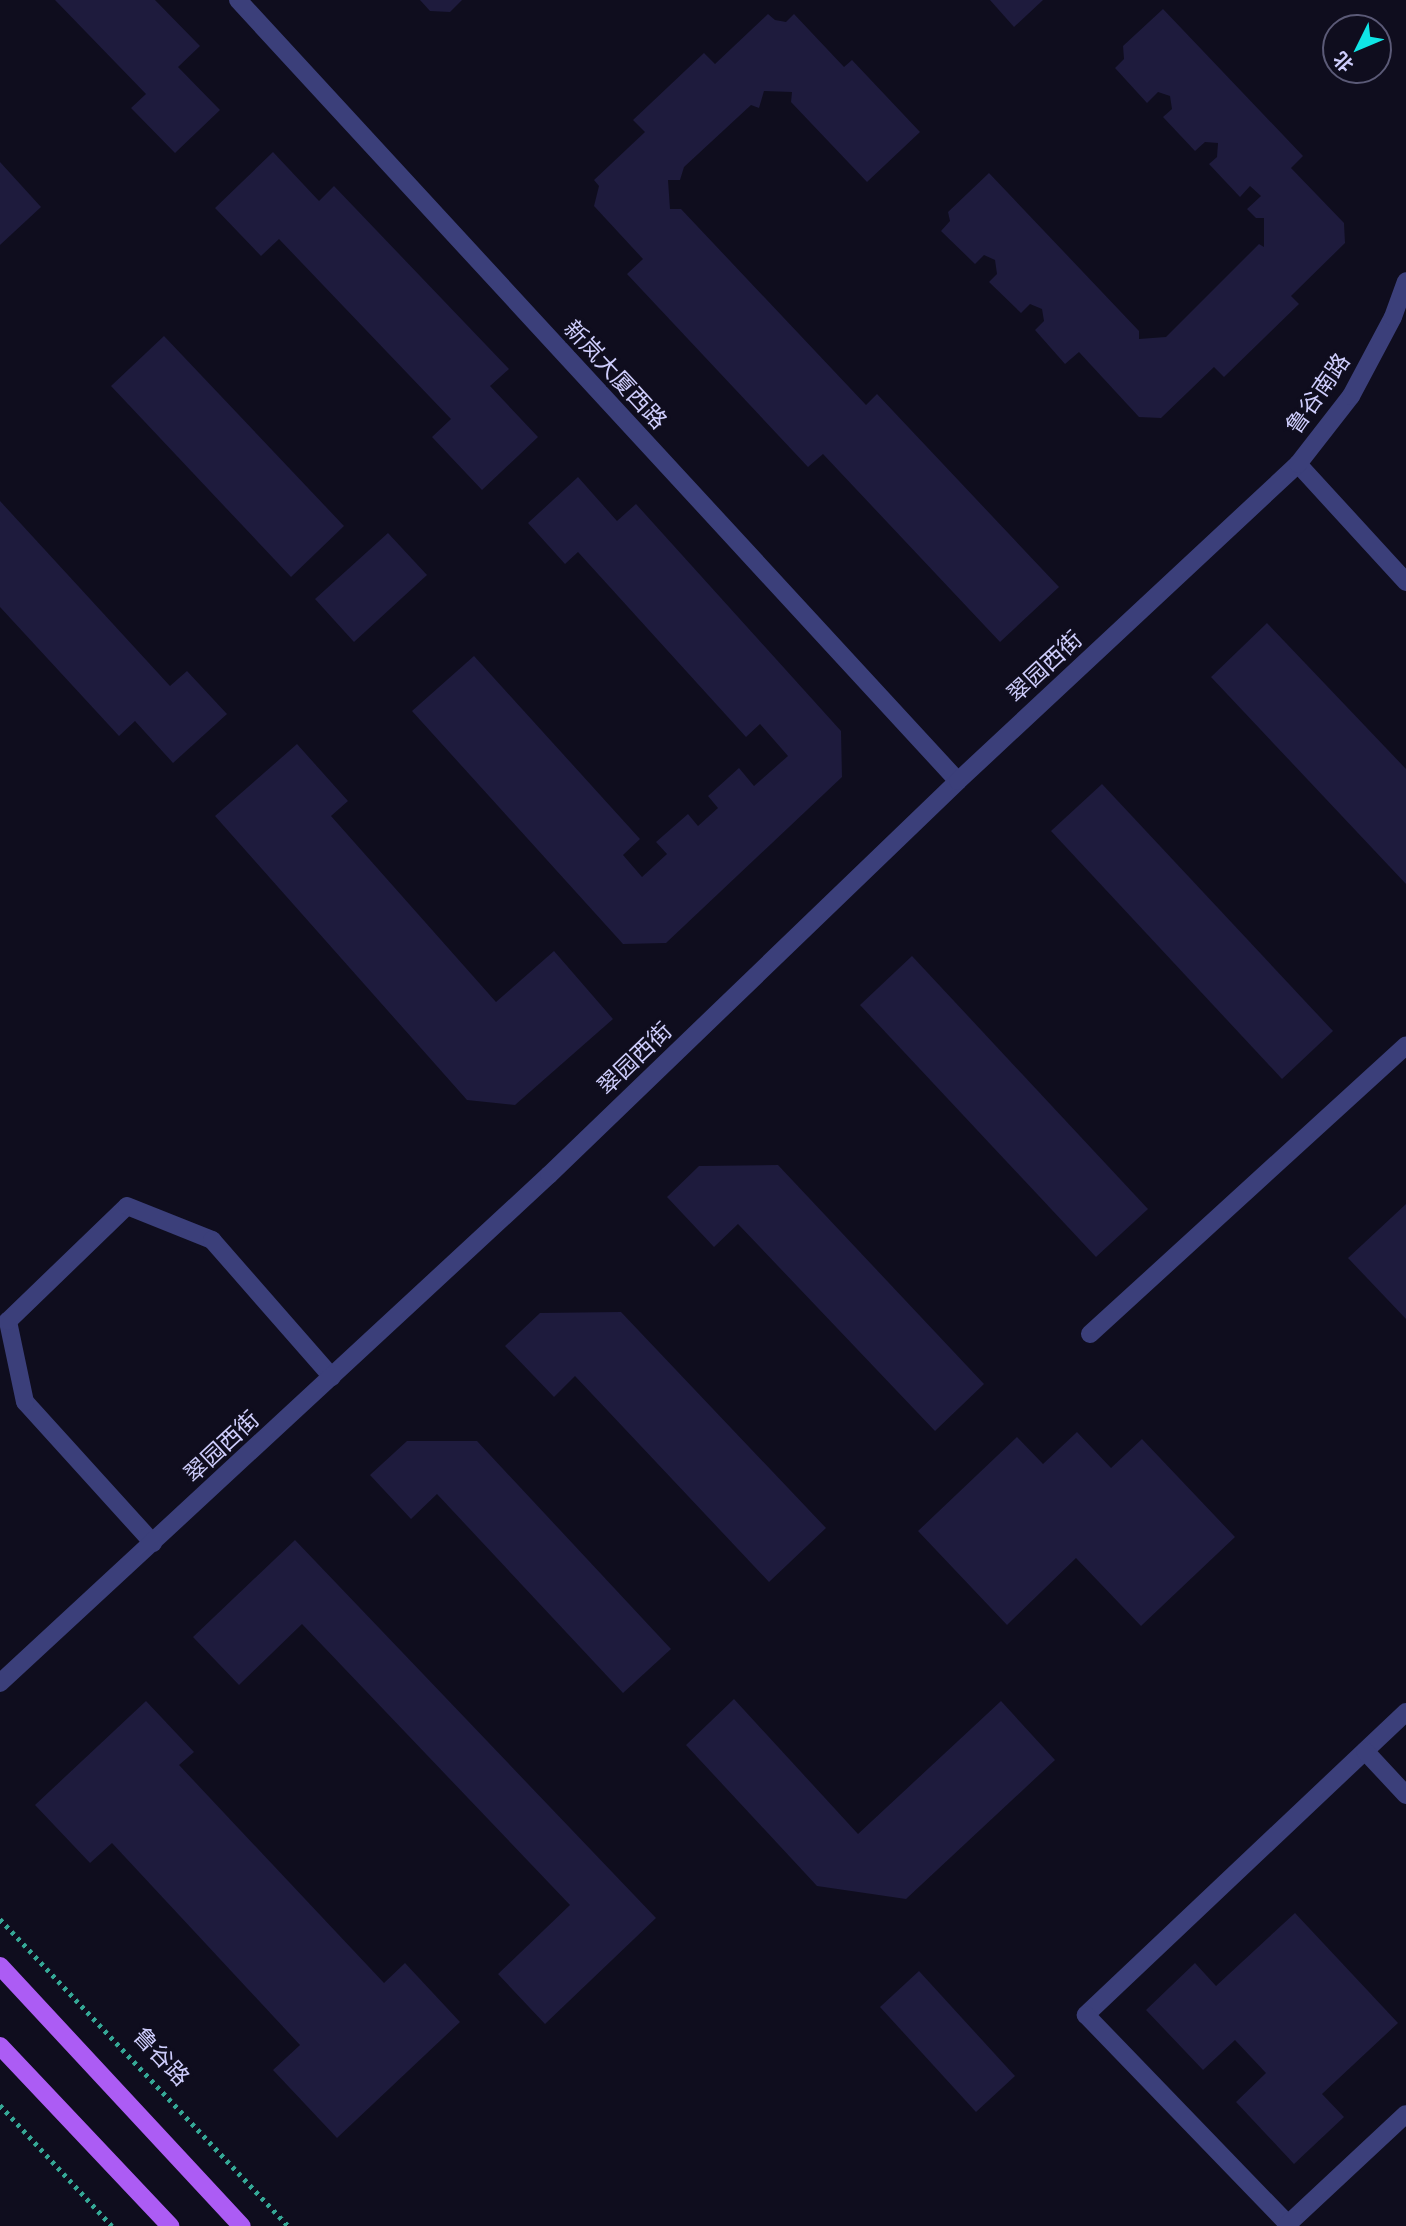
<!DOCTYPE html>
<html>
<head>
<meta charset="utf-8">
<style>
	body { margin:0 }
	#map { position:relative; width:1406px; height:2226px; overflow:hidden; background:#0f0d1e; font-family:"Exo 2","Noto Sans SC",sans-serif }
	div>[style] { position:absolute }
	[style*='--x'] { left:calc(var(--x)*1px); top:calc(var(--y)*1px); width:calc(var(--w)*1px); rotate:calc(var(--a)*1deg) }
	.building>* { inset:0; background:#1e1b3d }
	.path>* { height:4.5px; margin-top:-2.25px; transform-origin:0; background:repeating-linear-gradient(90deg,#35a896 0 3.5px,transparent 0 8.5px) }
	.minor>* { height:18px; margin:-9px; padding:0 9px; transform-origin:9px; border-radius:9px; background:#3b3f7a }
	.major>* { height:18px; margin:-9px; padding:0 9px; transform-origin:9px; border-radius:9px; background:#ac5cf4 }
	span { translate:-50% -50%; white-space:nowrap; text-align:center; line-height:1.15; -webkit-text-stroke:6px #0f0d1e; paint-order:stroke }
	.street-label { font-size:23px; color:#cecdfc }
	.north { position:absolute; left:1322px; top:14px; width:70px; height:70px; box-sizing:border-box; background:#0f0d1e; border:2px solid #5b5a77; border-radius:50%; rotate:227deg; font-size:19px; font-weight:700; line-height:28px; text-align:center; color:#cecdfc }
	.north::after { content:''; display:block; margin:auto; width:24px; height:32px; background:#0fe6e6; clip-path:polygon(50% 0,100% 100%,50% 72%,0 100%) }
</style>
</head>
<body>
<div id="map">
	<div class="building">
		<i style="clip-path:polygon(55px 0,155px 0,200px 46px,178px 67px,220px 110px,175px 153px,131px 108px,146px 94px)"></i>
		<i style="clip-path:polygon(420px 0,462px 0,450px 12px,430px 11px)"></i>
		<i style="clip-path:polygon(990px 0,1043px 0,1014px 27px)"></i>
		<i style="clip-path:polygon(1163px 9px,1303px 156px,1291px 168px,1344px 223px,1345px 243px,1291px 296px,1299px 304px,1224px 377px,1214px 367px,1161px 418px,1139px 417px,1079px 352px,1065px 364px,1035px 330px,1044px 321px,1042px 309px,1030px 304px,1021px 313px,989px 282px,997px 274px,995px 260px,984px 255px,975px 264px,941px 231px,950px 221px,948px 212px,989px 173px,1139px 331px,1139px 339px,1166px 337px,1259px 244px,1264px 247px,1264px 218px,1256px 218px,1247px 209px,1261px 196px,1250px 186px,1240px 197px,1209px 164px,1217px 157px,1218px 143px,1205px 142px,1195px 151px,1163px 117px,1172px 109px,1170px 96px,1158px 92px,1147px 103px,1115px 68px,1124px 59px,1123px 46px)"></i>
		<i style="clip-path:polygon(768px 14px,775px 20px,786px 22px,794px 14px,844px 67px,852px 60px,920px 132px,867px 182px,791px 102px,792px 92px,764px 91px,759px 108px,751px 105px,684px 167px,680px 180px,668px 180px,670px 209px,681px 209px,866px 405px,877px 394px,1059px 587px,1000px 642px,823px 454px,808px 467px,627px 274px,643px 259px,594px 206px,599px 186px,594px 180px,645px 132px,633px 120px,704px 53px,715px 64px)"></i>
		<i style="clip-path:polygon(273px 152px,319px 201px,334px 186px,509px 369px,490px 386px,538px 437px,482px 490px,432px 437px,451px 419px,279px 239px,261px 256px,215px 208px)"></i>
		<i style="clip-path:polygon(0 162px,41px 207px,0 245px)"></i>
		<i style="clip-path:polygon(164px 336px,344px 526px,291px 577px,111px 386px)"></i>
		<i style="clip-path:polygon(578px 477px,617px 521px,636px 504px,841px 731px,842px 777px,666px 943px,623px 944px,412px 711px,474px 656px,640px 839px,623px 855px,642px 877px,667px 854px,656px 842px,688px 814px,698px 826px,718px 808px,708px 796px,739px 768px,754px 786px,788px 756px,760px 724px,746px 737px,578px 552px,565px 564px,528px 523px)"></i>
		<i style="clip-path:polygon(0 501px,170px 686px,187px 671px,227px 714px,173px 763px,135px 721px,119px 736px,0 607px)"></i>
		<i style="clip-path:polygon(388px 533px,427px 575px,354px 642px,315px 599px)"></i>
		<i style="clip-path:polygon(1267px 623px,1406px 769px,1406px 884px,1211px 677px)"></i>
		<i style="clip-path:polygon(297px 744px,348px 801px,331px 816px,496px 1002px,554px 951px,613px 1019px,515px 1105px,467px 1100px,215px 816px)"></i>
		<i style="clip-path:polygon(1102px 784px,1333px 1031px,1282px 1079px,1051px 831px)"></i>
		<i style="clip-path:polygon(912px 956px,1148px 1209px,1096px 1257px,860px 1005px)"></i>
		<i style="clip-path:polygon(778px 1165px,984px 1384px,935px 1431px,738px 1224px,714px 1247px,667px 1197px,699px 1166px)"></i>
		<i style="clip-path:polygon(1406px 1204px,1406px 1319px,1348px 1258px)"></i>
		<i style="clip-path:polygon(621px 1312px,826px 1528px,769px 1582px,575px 1376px,554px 1397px,505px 1346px,540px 1313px)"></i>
		<i style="clip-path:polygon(1077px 1432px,1111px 1468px,1142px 1439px,1235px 1537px,1141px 1626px,1076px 1558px,1007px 1625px,918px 1531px,1017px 1437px,1043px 1464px)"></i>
		<i style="clip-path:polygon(407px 1441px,477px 1441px,671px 1649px,623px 1693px,437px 1494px,411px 1519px,370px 1475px)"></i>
		<i style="clip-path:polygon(295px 1540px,656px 1918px,545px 2024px,498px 1974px,570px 1905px,302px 1624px,239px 1685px,193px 1637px)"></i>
		<i style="clip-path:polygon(734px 1699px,858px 1834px,1001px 1701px,1055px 1760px,906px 1899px,817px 1886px,686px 1745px)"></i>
		<i style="clip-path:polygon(146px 1701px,194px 1752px,179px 1765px,384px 1983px,405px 1963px,460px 2022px,337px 2138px,273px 2070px,300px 2045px,112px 1843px,90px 1863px,35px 1805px)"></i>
		<i style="clip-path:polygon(1295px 1913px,1398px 2023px,1322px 2094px,1344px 2117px,1294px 2164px,1236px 2102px,1266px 2073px,1235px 2040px,1203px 2070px,1146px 2010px,1195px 1963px,1216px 1986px)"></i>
		<i style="clip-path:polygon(919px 1971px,1015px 2076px,976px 2112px,880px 2007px)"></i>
	</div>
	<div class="path">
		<i style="--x:0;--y:1919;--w:421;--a:46.8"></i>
		<i style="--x:0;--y:2105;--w:165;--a:47.2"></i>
	</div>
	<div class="minor">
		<i style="--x:238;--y:0;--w:1062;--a:47.33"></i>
		<i style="--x:1298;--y:464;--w:160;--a:47.5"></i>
		<i style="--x:1090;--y:1334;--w:428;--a:-42.4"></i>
		<i style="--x:153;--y:1543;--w:190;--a:-132.2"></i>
		<i style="--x:25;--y:1402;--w:83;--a:-101.9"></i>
		<i style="--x:8;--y:1321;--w:165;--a:-44"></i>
		<i style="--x:127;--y:1206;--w:92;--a:21.8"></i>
		<i style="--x:212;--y:1240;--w:182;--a:48.8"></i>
		<i style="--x:0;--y:1683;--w:748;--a:-42.78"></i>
		<i style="--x:549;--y:1175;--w:568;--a:-43.93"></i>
		<i style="--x:958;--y:781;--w:465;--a:-43"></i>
		<i style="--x:1298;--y:464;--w:86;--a:-52.1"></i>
		<i style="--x:1351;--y:396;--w:89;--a:-62"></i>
		<i style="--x:1393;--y:317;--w:38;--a:-70"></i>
		<i style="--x:1406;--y:1712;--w:441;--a:136.6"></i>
		<i style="--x:1086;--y:2015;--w:291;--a:46"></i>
		<i style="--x:1288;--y:2224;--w:161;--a:-43"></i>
		<i style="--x:1365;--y:1751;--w:60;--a:47"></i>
	</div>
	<div class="major">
		<i style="--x:0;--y:1966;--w:355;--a:47.1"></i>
		<i style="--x:0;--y:2046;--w:248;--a:46.6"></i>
	</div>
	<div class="street-label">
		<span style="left:616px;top:374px;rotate:47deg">新岚大厦西路</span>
		<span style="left:1317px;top:393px;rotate:-55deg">鲁谷南路</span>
		<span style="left:1044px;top:666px;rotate:-43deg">翠园西街</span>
		<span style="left:634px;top:1058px;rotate:-44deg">翠园西街</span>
		<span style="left:221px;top:1446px;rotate:-43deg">翠园西街</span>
		<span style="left:162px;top:2056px;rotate:47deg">鲁谷路</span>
	</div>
	<div class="north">北</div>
</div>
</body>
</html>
